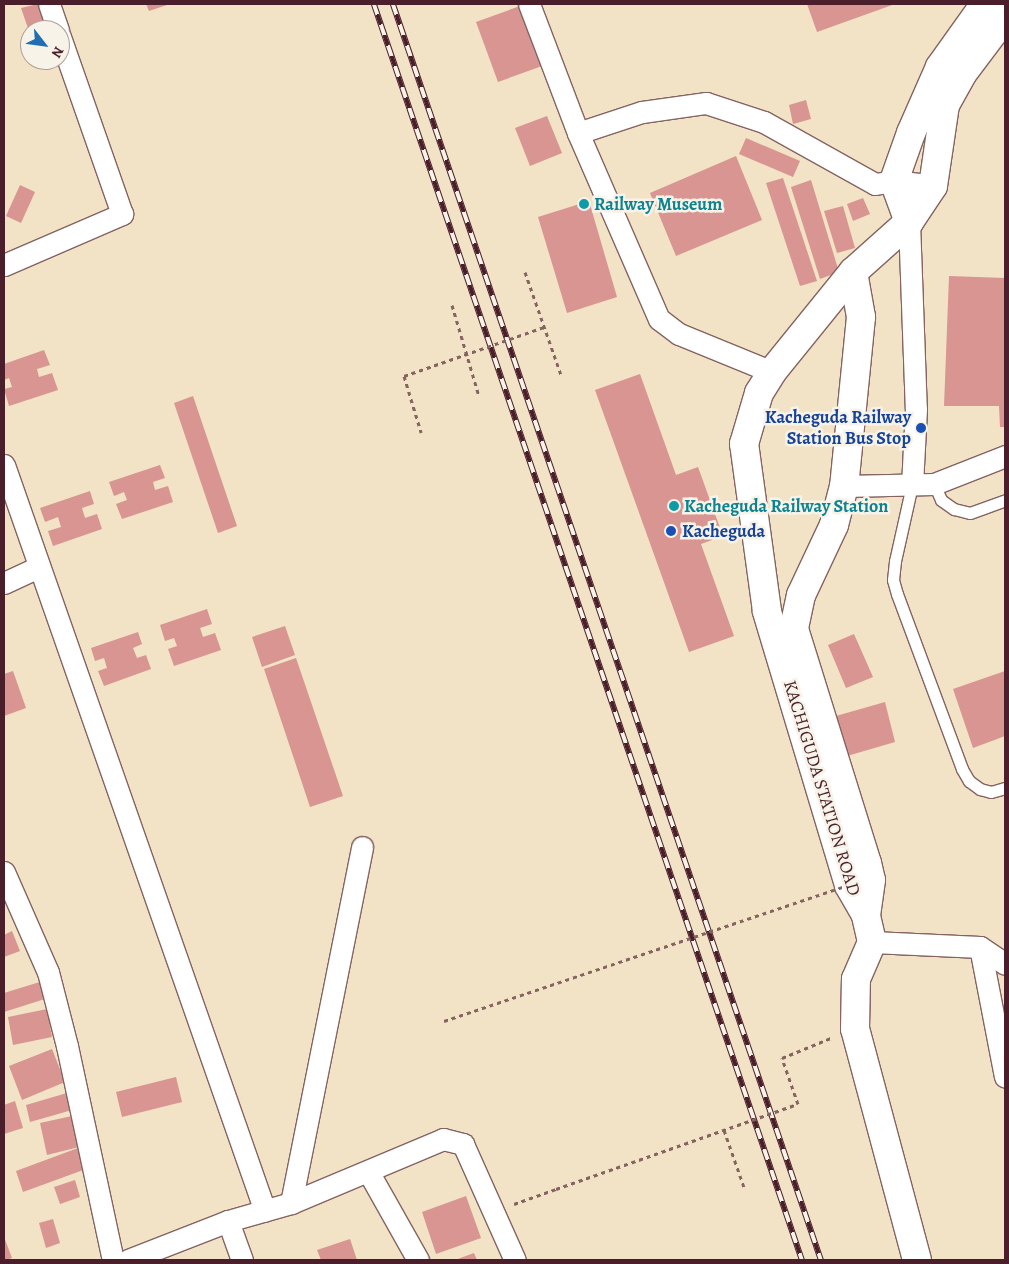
<!DOCTYPE html>
<html>
<head>
<meta charset="utf-8">
<style>
	body { margin:0 }
	#map { position:relative; width:1009px; height:1264px; overflow:hidden; background:#f2e2c6; font-family:Alegreya,serif }
	div>[style] { position:absolute }
	[style*='--x'] { left:calc(var(--x)*1px); top:calc(var(--y)*1px); width:calc(var(--w)*1px); rotate:calc(var(--a)*1deg) }
	.building>* { inset:0; background:#d89592 }
	.path>* { height:3px; margin-top:-1.5px; transform-origin:0; background:repeating-linear-gradient(90deg,#856361 0 4px,transparent 0 8px) }
	.roads { filter:drop-shadow(1px 0 #856361) drop-shadow(-1px 0 #856361) drop-shadow(0 1px #856361) drop-shadow(0 -1px #856361) }
	.lane>* { height:11px; margin:-5.5px; padding:0 5.5px; transform-origin:5.5px; border-radius:5.5px; background:#fff }
	.street>* { height:21px; margin:-10.5px; padding:0 10.5px; transform-origin:10.5px; border-radius:10.5px; background:#fff }
	.secondary>* { height:28px; margin:-14px; padding:0 14px; transform-origin:14px; border-radius:14px; background:#fff }
	.rail>* { height:5.5px; margin-top:-2.75px; transform-origin:0; background:repeating-linear-gradient(90deg,#f7f3e8 0 11px,#4a1f2b 0 22px); box-sizing:border-box; border-block:1px solid #4a1f2b }
	.path-bridge>* { height:3px; margin-top:-1.5px; transform-origin:0; background:repeating-linear-gradient(90deg,#856361 0 4px,transparent 0 8px) }
	.dots>* { width:14px; height:14px; translate:-50% -50%; box-sizing:border-box; border:2px solid #f7f3e8; border-radius:50% }
	span { translate:-50% -50%; white-space:nowrap; text-align:center; line-height:1.15; -webkit-text-stroke:5px #f7f3e8; paint-order:stroke }
	.culture-label { font-size:18px; color:#0d838f; font-weight:700 }
	.left { translate:0 -50%; text-align:left }
	.transit-label { font-size:18px; color:#164399; font-weight:700 }
	.right { translate:-100% -50%; text-align:right }
	.street-label { font-size:18px; color:#4a1f2b }
	.frame { position:absolute; inset:0; border:5px solid #4a1f2b; pointer-events:none }
	.north { position:absolute; left:20px; top:20px; width:50px; height:50px; box-sizing:border-box; background:#f7f3e8; border:1px solid #b29e9c; border-radius:50%; rotate:120deg; font-size:14px; font-weight:700; line-height:20px; text-align:center; color:#4a1f2b }
	.north::after { content:''; display:block; margin:auto; width:18px; height:22px; background:#1f6fb2; clip-path:polygon(50% 0,100% 100%,50% 72%,0 100%) }
</style>
</head>
<body>
<div id="map">
	<div class="building">
		<i style="clip-path:polygon(38px 4px,47px 30px,30px 30px,30px 34px,21px 8px)"></i>
		<i style="clip-path:polygon(146px 4px,170px 4px,149px 11px)"></i>
		<i style="clip-path:polygon(807px 4px,895px 4px,817px 32px)"></i>
		<i style="clip-path:polygon(520px 6px,542px 66px,498px 82px,476px 22px)"></i>
		<i style="clip-path:polygon(806px 100px,811px 119px,793px 124px,789px 105px)"></i>
		<i style="clip-path:polygon(547px 116px,562px 153px,530px 166px,515px 128px)"></i>
		<i style="clip-path:polygon(746px 138px,800px 161px,793px 177px,739px 154px)"></i>
		<i style="clip-path:polygon(736px 156px,762px 220px,676px 256px,650px 193px)"></i>
		<i style="clip-path:polygon(783px 178px,817px 281px,800px 286px,766px 183px)"></i>
		<i style="clip-path:polygon(811px 180px,839px 272px,820px 279px,791px 187px)"></i>
		<i style="clip-path:polygon(20px 185px,35px 192px,21px 223px,6px 216px)"></i>
		<i style="clip-path:polygon(863px 198px,870px 214px,853px 221px,847px 204px)"></i>
		<i style="clip-path:polygon(589px 201px,617px 297px,567px 313px,538px 217px)"></i>
		<i style="clip-path:polygon(843px 206px,855px 248px,837px 253px,824px 211px)"></i>
		<i style="clip-path:polygon(949px 276px,1005px 278px,1005px 427px,1000px 427px,999px 406px,944px 406px)"></i>
		<i style="clip-path:polygon(44px 350px,50px 365px,37px 369px,39px 377px,52px 373px,58px 390px,9px 406px,4px 389px,12px 387px,9px 378px,4px 380px,4px 364px)"></i>
		<i style="clip-path:polygon(640px 374px,676px 475px,698px 467px,723px 536px,701px 544px,734px 636px,689px 652px,595px 390px)"></i>
		<i style="clip-path:polygon(193px 396px,237px 526px,218px 533px,174px 403px)"></i>
		<i style="clip-path:polygon(160px 465px,165px 478px,153px 482px,155px 490px,168px 486px,173px 502px,122px 519px,116px 504px,127px 500px,124px 492px,114px 496px,109px 482px)"></i>
		<i style="clip-path:polygon(90px 491px,94px 504px,82px 508px,85px 518px,97px 514px,102px 529px,53px 546px,48px 531px,61px 527px,58px 517px,45px 522px,40px 508px)"></i>
		<i style="clip-path:polygon(207px 609px,212px 624px,200px 628px,203px 637px,215px 633px,221px 650px,174px 666px,168px 649px,177px 646px,174px 638px,165px 641px,160px 625px)"></i>
		<i style="clip-path:polygon(285px 626px,295px 655px,262px 667px,252px 637px)"></i>
		<i style="clip-path:polygon(138px 632px,142px 644px,133px 648px,137px 658px,146px 655px,151px 669px,104px 686px,98px 671px,107px 668px,104px 658px,95px 661px,91px 648px)"></i>
		<i style="clip-path:polygon(854px 634px,873px 677px,846px 688px,828px 645px)"></i>
		<i style="clip-path:polygon(296px 658px,343px 796px,310px 807px,264px 669px)"></i>
		<i style="clip-path:polygon(13px 671px,26px 708px,4px 716px,4px 674px)"></i>
		<i style="clip-path:polygon(1005px 671px,1005px 736px,973px 748px,953px 689px)"></i>
		<i style="clip-path:polygon(885px 702px,895px 742px,847px 756px,836px 716px)"></i>
		<i style="clip-path:polygon(12px 931px,20px 951px,4px 957px,4px 935px)"></i>
		<i style="clip-path:polygon(43px 981px,48px 998px,4px 1012px,4px 993px)"></i>
		<i style="clip-path:polygon(47px 1009px,52px 1037px,13px 1045px,8px 1017px)"></i>
		<i style="clip-path:polygon(52px 1049px,65px 1082px,22px 1100px,9px 1066px)"></i>
		<i style="clip-path:polygon(176px 1077px,182px 1102px,122px 1117px,116px 1092px)"></i>
		<i style="clip-path:polygon(67px 1093px,72px 1110px,30px 1122px,26px 1105px)"></i>
		<i style="clip-path:polygon(15px 1101px,23px 1128px,4px 1134px,4px 1105px)"></i>
		<i style="clip-path:polygon(72px 1116px,79px 1147px,47px 1155px,40px 1123px)"></i>
		<i style="clip-path:polygon(78px 1148px,86px 1169px,23px 1192px,16px 1171px)"></i>
		<i style="clip-path:polygon(75px 1180px,80px 1197px,60px 1204px,54px 1187px)"></i>
		<i style="clip-path:polygon(466px 1196px,481px 1238px,436px 1254px,422px 1212px)"></i>
		<i style="clip-path:polygon(53px 1219px,60px 1243px,46px 1248px,39px 1223px)"></i>
		<i style="clip-path:polygon(4px 1237px,12px 1258px,6px 1260px,4px 1260px)"></i>
		<i style="clip-path:polygon(350px 1239px,357px 1260px,321px 1260px,317px 1250px)"></i>
		<i style="clip-path:polygon(474px 1253px,477px 1260px,455px 1260px)"></i>
	</div>
	<div class="path">
		<i style="--x:525;--y:272;--w:109;--a:70.7"></i>
		<i style="--x:452;--y:305;--w:95;--a:73.5"></i>
		<i style="--x:404;--y:376;--w:59;--a:73.1"></i>
		<i style="--x:798;--y:1104;--w:49;--a:-109.2"></i>
		<i style="--x:782;--y:1058;--w:53;--a:-22.2"></i>
		<i style="--x:724;--y:1130;--w:60;--a:70.7"></i>
		<i style="--x:514;--y:1204;--w:45;--a:-19.7"></i>
	</div>
	<div class="roads">
		<div class="lane">
			<i style="--x:934;--y:484;--w:17;--a:66"></i>
			<i style="--x:941;--y:500;--w:16;--a:35"></i>
			<i style="--x:954;--y:509;--w:16;--a:14"></i>
			<i style="--x:970;--y:513;--w:37;--a:-20"></i>
			<i style="--x:912;--y:485;--w:78;--a:102.6"></i>
			<i style="--x:895;--y:561;--w:19;--a:96"></i>
			<i style="--x:893;--y:580;--w:15;--a:74"></i>
			<i style="--x:897;--y:594;--w:187;--a:69.6"></i>
			<i style="--x:962;--y:769;--w:14;--a:60"></i>
			<i style="--x:969;--y:781;--w:14;--a:36"></i>
			<i style="--x:980;--y:789;--w:11;--a:15"></i>
			<i style="--x:991;--y:792;--w:15;--a:-16"></i>
		</div>
		<div class="street">
			<i style="--x:49;--y:4;--w:28;--a:71"></i>
			<i style="--x:529;--y:4;--w:138;--a:69.2"></i>
			<i style="--x:578;--y:133;--w:203;--a:66.5"></i>
			<i style="--x:659;--y:319;--w:25;--a:37"></i>
			<i style="--x:679;--y:334;--w:100;--a:22.2"></i>
			<i style="--x:578;--y:133;--w:67;--a:-18.2"></i>
			<i style="--x:642;--y:112;--w:65;--a:-8"></i>
			<i style="--x:706;--y:103;--w:61;--a:18.1"></i>
			<i style="--x:764;--y:122;--w:127;--a:29.2"></i>
			<i style="--x:875;--y:184;--w:19;--a:-9"></i>
			<i style="--x:894;--y:181;--w:39;--a:7"></i>
			<i style="--x:909;--y:222;--w:187;--a:87.9"></i>
			<i style="--x:916;--y:409;--w:76;--a:93"></i>
			<i style="--x:4;--y:265;--w:129;--a:-23.4"></i>
			<i style="--x:122;--y:214;--w:188;--a:-109.3"></i>
			<i style="--x:4;--y:465;--w:790;--a:70.72"></i>
			<i style="--x:844;--y:486;--w:90;--a:-1.3"></i>
			<i style="--x:934;--y:484;--w:76;--a:-21.5"></i>
			<i style="--x:4;--y:583;--w:38;--a:-25"></i>
			<i style="--x:4;--y:872;--w:109;--a:66.3"></i>
			<i style="--x:48;--y:972;--w:76;--a:75.6"></i>
			<i style="--x:67;--y:1046;--w:219;--a:77.9"></i>
			<i style="--x:872;--y:942;--w:108;--a:2.7"></i>
			<i style="--x:980;--y:947;--w:30;--a:34"></i>
			<i style="--x:980;--y:947;--w:132;--a:79.1"></i>
			<i style="--x:369;--y:1173;--w:100;--a:60.6"></i>
			<i style="--x:291;--y:1203;--w:363;--a:-78.7"></i>
			<i style="--x:228;--y:1221;--w:41;--a:70.3"></i>
			<i style="--x:128;--y:1260;--w:107;--a:-21.3"></i>
			<i style="--x:228;--y:1221;--w:66;--a:-15.9"></i>
			<i style="--x:291;--y:1203;--w:165;--a:-22.8"></i>
			<i style="--x:443;--y:1139;--w:21;--a:14"></i>
			<i style="--x:463;--y:1144;--w:127;--a:65.9"></i>
		</div>
		<div class="secondary">
			<i style="--x:909;--y:222;--w:44;--a:-110.1"></i>
			<i style="--x:894;--y:181;--w:51;--a:-70.5"></i>
			<i style="--x:911;--y:133;--w:72;--a:-66.3"></i>
			<i style="--x:940;--y:67;--w:77;--a:-54.5"></i>
			<i style="--x:853;--y:272;--w:46;--a:79.9"></i>
			<i style="--x:861;--y:317;--w:170;--a:95.7"></i>
			<i style="--x:844;--y:486;--w:40;--a:104.4"></i>
			<i style="--x:834;--y:525;--w:77;--a:115.2"></i>
			<i style="--x:801;--y:595;--w:35;--a:102"></i>
			<i style="--x:794;--y:629;--w:245;--a:72.7"></i>
			<i style="--x:867;--y:863;--w:17;--a:77"></i>
			<i style="--x:871;--y:880;--w:35;--a:98"></i>
			<i style="--x:917;--y:1260;--w:239;--a:-105"></i>
			<i style="--x:855;--y:1029;--w:50;--a:-88.9"></i>
			<i style="--x:856;--y:979;--w:40;--a:-66.6"></i>
			<i style="--x:872;--y:942;--w:28;--a:-103"></i>
			<i style="--x:866;--y:915;--w:34;--a:-120"></i>
			<i style="--x:849;--y:885;--w:286;--a:-106.7"></i>
			<i style="--x:767;--y:611;--w:169;--a:-97.8"></i>
			<i style="--x:744;--y:444;--w:53;--a:-73.6"></i>
			<i style="--x:759;--y:393;--w:25;--a:-58"></i>
			<i style="--x:772;--y:372;--w:129;--a:-51"></i>
			<i style="--x:853;--y:272;--w:75;--a:-41.8"></i>
			<i style="--x:909;--y:222;--w:43;--a:-56.3"></i>
			<i style="--x:933;--y:186;--w:82;--a:-81.6"></i>
			<i style="--x:945;--y:105;--w:35;--a:-61"></i>
			<i style="--x:962;--y:74;--w:71;--a:-53"></i>
		</div>
	</div>
	<div class="rail">
		<i style="--x:374;--y:4;--w:1327;--a:71.18"></i>
		<i style="--x:393;--y:4;--w:1327;--a:71.18"></i>
	</div>
	<div class="path-bridge">
		<i style="--x:404;--y:376;--w:151;--a:-19.3"></i>
		<i style="--x:444;--y:1021;--w:427;--a:-18.6"></i>
		<i style="--x:556;--y:1189;--w:256;--a:-19.4"></i>
	</div>
	<div class="dots">
		<i style="left:584px;top:204px;background:#0f9aa8"></i>
		<i style="left:921px;top:428px;background:#1a4fb4"></i>
		<i style="left:674px;top:506px;background:#0f9aa8"></i>
		<i style="left:671px;top:531px;background:#1a4fb4"></i>
	</div>
	<div class="culture-label">
		<span class="left" style="left:594px;top:204px">Railway Museum</span>
		<span class="left" style="left:684px;top:506px">Kacheguda Railway Station</span>
	</div>
	<div class="transit-label">
		<span class="right" style="left:911px;top:428px">Kacheguda Railway<br>Station Bus Stop</span>
		<span class="left" style="left:682px;top:531px">Kacheguda</span>
	</div>
	<div class="street-label">
		<span style="left:822px;top:788px;rotate:73deg">KACHIGUDA STATION ROAD</span>
	</div>
	<div class="frame"></div>
	<div class="north">N</div>
</div>
</body>
</html>
